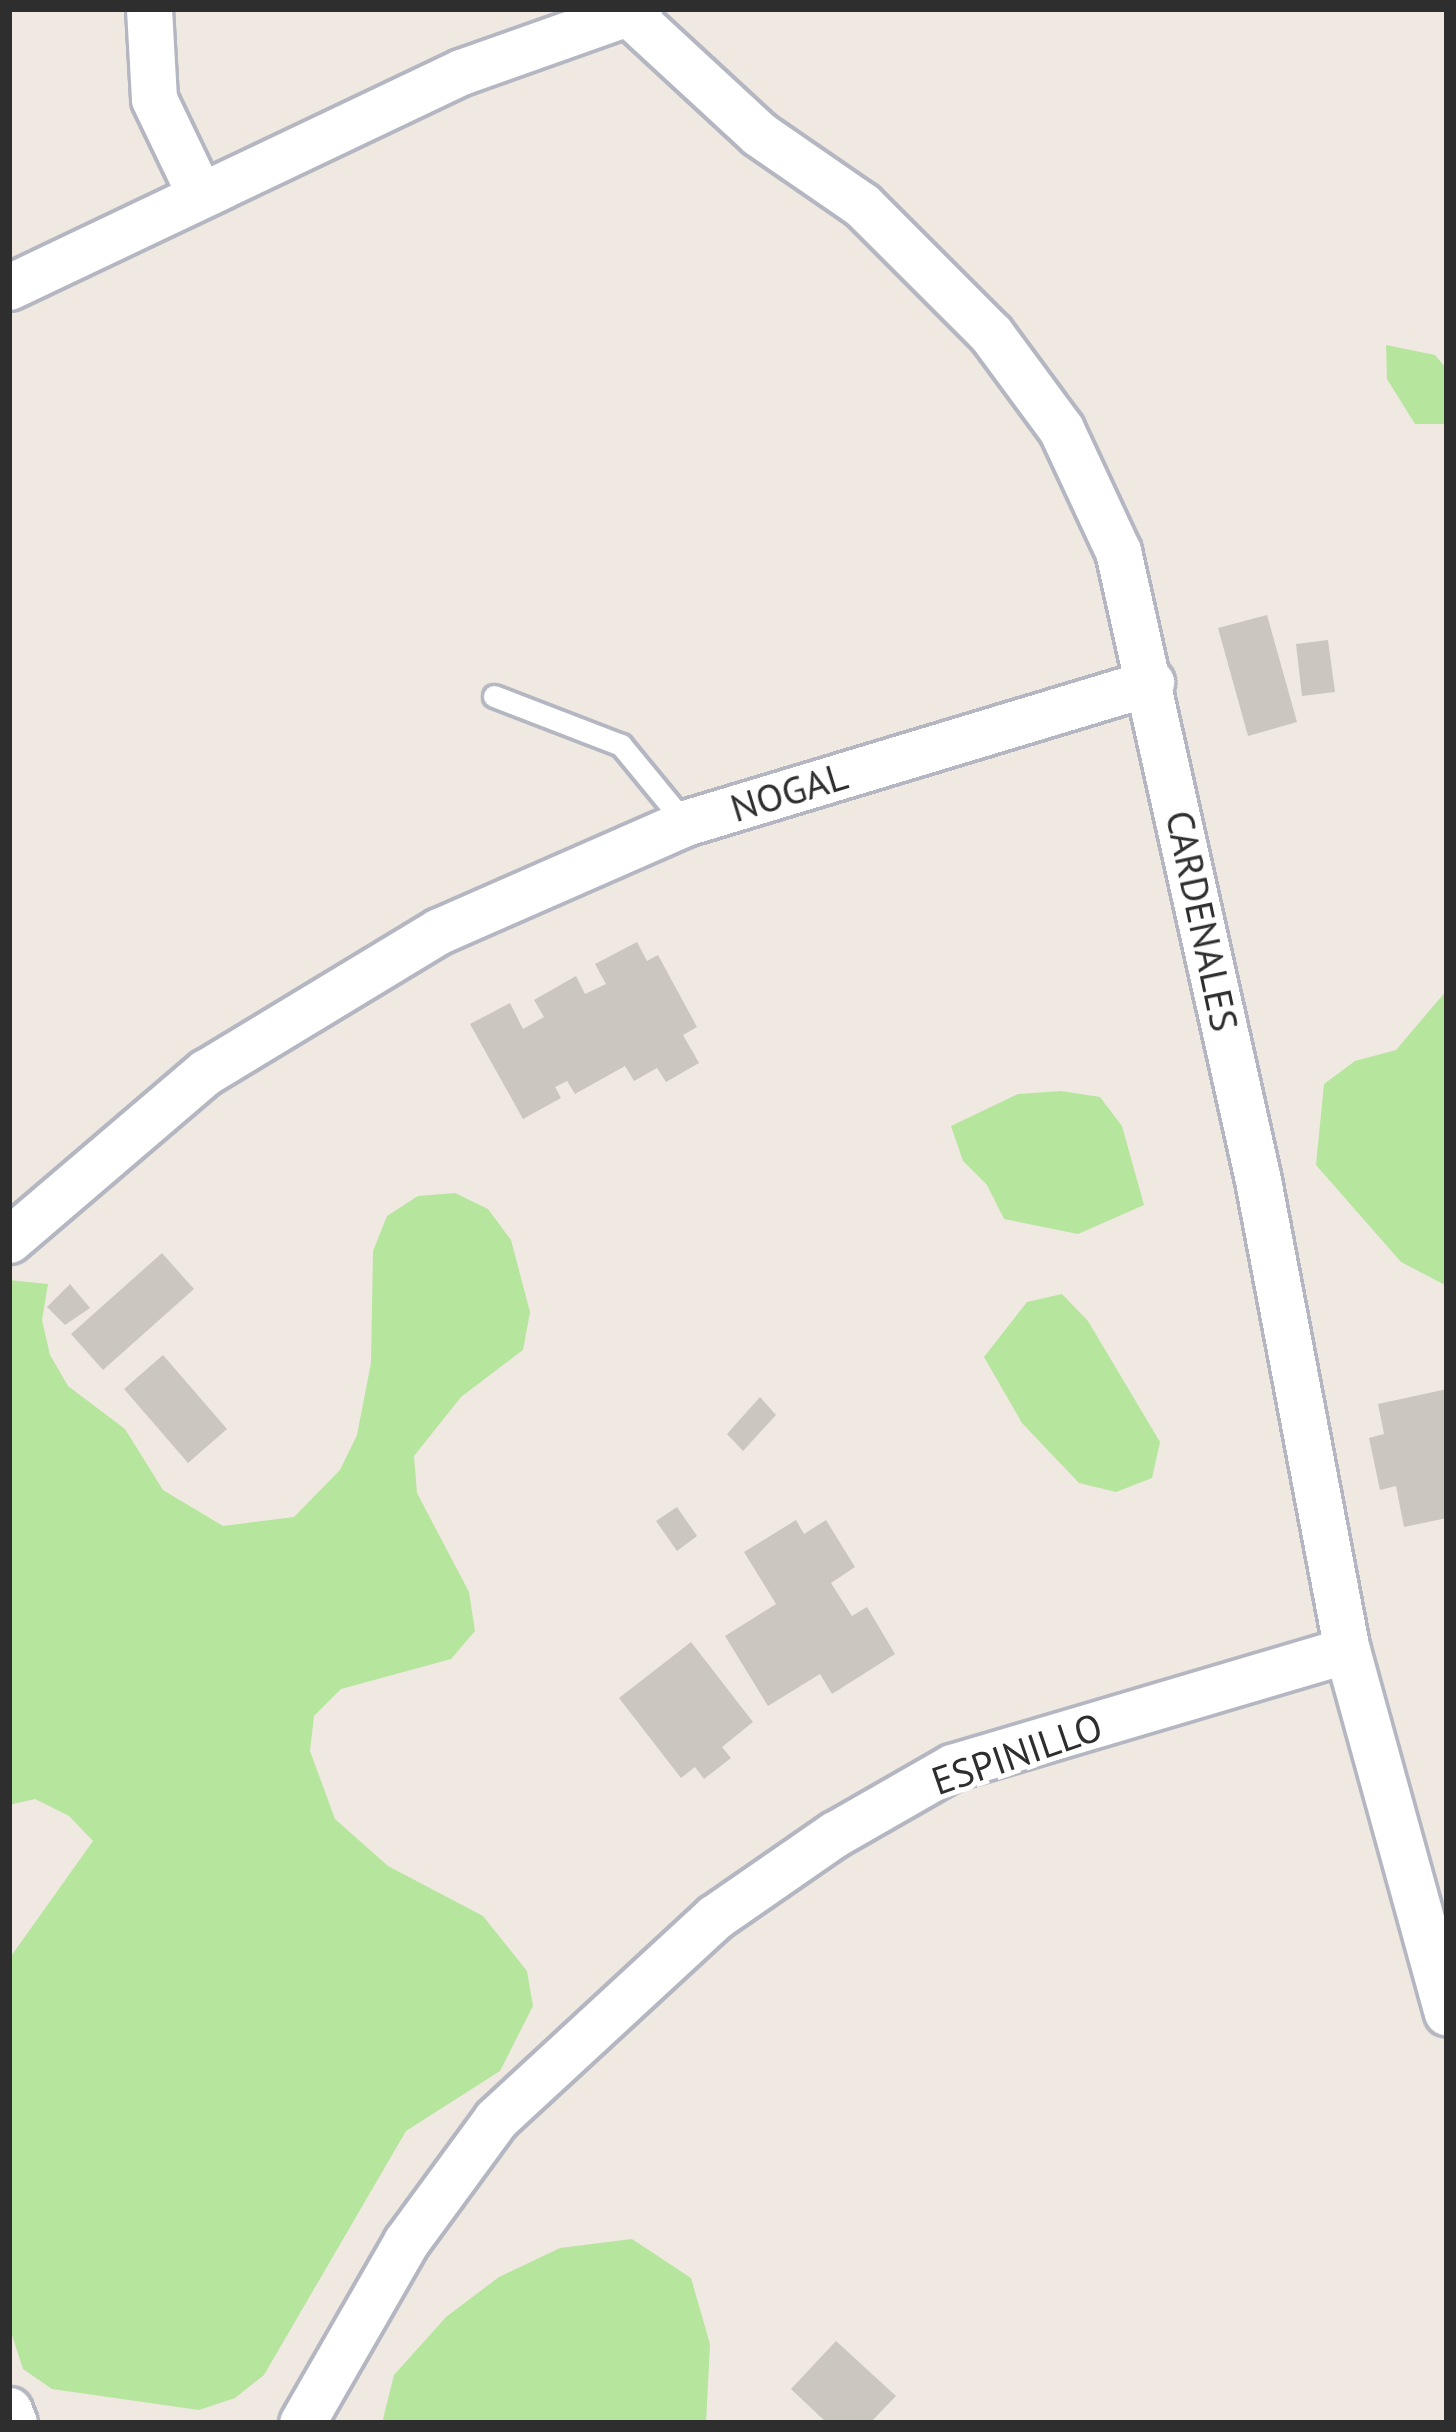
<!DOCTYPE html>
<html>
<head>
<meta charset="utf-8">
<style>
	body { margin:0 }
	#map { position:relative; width:1456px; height:2432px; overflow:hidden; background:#efe9e1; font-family:"PT Sans",sans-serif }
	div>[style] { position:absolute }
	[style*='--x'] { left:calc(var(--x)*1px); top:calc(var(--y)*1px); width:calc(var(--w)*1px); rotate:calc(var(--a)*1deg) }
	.green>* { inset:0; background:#b6e59e }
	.building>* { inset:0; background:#cbc7bf }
	.roads { filter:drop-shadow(3px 0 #b4b7c1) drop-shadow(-3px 0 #b4b7c1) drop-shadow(0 3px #b4b7c1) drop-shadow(0 -3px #b4b7c1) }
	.service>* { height:21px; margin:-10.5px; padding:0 10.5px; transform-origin:10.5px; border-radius:10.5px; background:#fff }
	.minor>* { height:45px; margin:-22.5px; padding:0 22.5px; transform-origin:22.5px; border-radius:22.5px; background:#fff }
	span { translate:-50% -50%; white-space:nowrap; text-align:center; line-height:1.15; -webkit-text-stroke:10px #fff; paint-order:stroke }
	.street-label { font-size:39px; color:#2e2e2e }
	.frame { position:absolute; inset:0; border:12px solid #2e2e2e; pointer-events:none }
</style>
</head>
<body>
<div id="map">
	<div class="green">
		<i style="clip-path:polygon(1386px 345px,1435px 355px,1447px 369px,1447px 424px,1415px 424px,1387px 379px)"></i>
		<i style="clip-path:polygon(1447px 990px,1447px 1286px,1401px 1262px,1316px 1165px,1324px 1084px,1355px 1061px,1396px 1050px)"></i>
		<i style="clip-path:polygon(1061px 1091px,1100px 1097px,1122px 1126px,1144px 1205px,1078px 1234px,1004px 1219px,987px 1185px,963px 1161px,951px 1126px,1018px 1094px)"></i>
		<i style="clip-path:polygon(455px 1193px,488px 1209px,511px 1240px,530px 1312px,523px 1350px,461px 1397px,414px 1456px,417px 1493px,469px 1592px,475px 1631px,451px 1659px,341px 1689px,314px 1716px,310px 1751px,335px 1819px,388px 1866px,483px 1916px,527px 1971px,533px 2006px,500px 2071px,406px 2131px,264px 2375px,235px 2398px,199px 2410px,52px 2389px,23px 2369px,9px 2326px,9px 1959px,93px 1841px,69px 1816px,35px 1799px,9px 1805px,9px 1280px,48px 1284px,42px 1320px,50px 1355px,68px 1386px,125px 1429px,163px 1490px,223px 1526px,294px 1517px,340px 1470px,357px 1435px,371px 1363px,373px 1251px,387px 1216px,418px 1196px)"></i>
		<i style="clip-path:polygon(1062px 1294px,1088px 1321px,1160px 1442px,1152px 1478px,1116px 1492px,1079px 1483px,1022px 1423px,984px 1357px,1027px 1302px)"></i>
		<i style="clip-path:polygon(632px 2239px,691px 2278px,710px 2344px,706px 2423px,382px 2423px,394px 2375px,446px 2317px,499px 2277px,560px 2248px)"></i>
	</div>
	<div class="building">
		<i style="clip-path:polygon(1267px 615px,1297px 722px,1248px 736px,1218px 628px)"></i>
		<i style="clip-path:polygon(1328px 640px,1335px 692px,1302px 696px,1296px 644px)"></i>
		<i style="clip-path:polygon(637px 942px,647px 961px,658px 955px,697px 1027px,683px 1035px,699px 1063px,666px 1082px,657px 1068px,634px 1081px,625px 1066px,575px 1094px,567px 1081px,555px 1087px,561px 1098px,523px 1119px,470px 1024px,510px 1003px,523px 1029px,544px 1017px,534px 1000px,576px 976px,585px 994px,606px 984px,595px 964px)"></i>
		<i style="clip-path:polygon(162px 1253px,194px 1289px,103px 1370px,71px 1334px)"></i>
		<i style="clip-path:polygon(70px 1284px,90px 1308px,65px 1325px,47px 1307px)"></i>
		<i style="clip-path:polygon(163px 1355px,227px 1429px,188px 1463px,124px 1389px)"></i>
		<i style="clip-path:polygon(1447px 1389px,1447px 1518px,1404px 1527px,1396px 1486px,1380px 1490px,1369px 1438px,1384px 1434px,1378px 1404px)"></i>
		<i style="clip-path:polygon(760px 1397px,776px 1415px,743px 1451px,727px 1434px)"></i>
		<i style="clip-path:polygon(677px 1507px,697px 1536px,677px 1551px,656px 1521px)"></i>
		<i style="clip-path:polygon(796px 1520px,804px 1534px,826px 1520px,855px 1567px,831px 1583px,852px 1616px,867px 1607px,895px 1654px,832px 1694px,820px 1674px,768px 1706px,725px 1636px,776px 1604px,744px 1552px)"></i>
		<i style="clip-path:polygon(691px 1642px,753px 1722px,722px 1747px,731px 1758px,704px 1779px,695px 1767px,681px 1778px,619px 1698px)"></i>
		<i style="clip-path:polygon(836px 2341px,896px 2396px,870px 2423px,827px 2423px,791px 2389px)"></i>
	</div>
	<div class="roads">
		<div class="service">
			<i style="--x:494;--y:696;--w:136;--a:21.1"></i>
			<i style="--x:621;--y:745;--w:101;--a:50.6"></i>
		</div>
		<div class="minor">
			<i style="--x:149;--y:9;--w:90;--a:86.8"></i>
			<i style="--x:154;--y:99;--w:104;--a:64.4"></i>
			<i style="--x:628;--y:13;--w:178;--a:42.7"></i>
			<i style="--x:759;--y:134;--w:125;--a:34.6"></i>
			<i style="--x:862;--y:205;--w:182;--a:45"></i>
			<i style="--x:991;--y:334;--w:118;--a:53.6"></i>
			<i style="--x:1061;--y:429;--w:135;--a:65"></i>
			<i style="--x:1118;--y:551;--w:644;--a:77.45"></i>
			<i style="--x:1258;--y:1180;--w:478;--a:79.3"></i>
			<i style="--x:1347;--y:1650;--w:376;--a:74.6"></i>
			<i style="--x:9;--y:287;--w:501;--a:-25.44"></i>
			<i style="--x:461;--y:72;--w:189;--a:-19.5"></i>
			<i style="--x:9;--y:1240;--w:259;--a:-40.5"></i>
			<i style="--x:206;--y:1072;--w:272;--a:-31.2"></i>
			<i style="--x:439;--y:931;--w:269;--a:-23.7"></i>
			<i style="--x:685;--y:823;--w:487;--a:-16.8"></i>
			<i style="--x:9;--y:2410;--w:14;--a:69"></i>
			<i style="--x:302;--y:2423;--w:209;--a:-60.1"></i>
			<i style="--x:406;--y:2242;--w:152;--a:-53.8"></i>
			<i style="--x:496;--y:2119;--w:298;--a:-42.7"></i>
			<i style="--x:715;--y:1917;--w:146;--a:-34.7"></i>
			<i style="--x:835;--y:1834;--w:135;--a:-29.8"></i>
			<i style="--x:952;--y:1767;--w:412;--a:-16.5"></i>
		</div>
	</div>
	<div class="street-label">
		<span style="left:789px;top:792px;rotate:-17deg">NOGAL</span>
		<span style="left:1202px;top:921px;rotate:78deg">CARDENALES</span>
		<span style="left:1017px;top:1754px;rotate:-19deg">ESPINILLO</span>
	</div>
	<div class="frame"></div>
</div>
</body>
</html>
